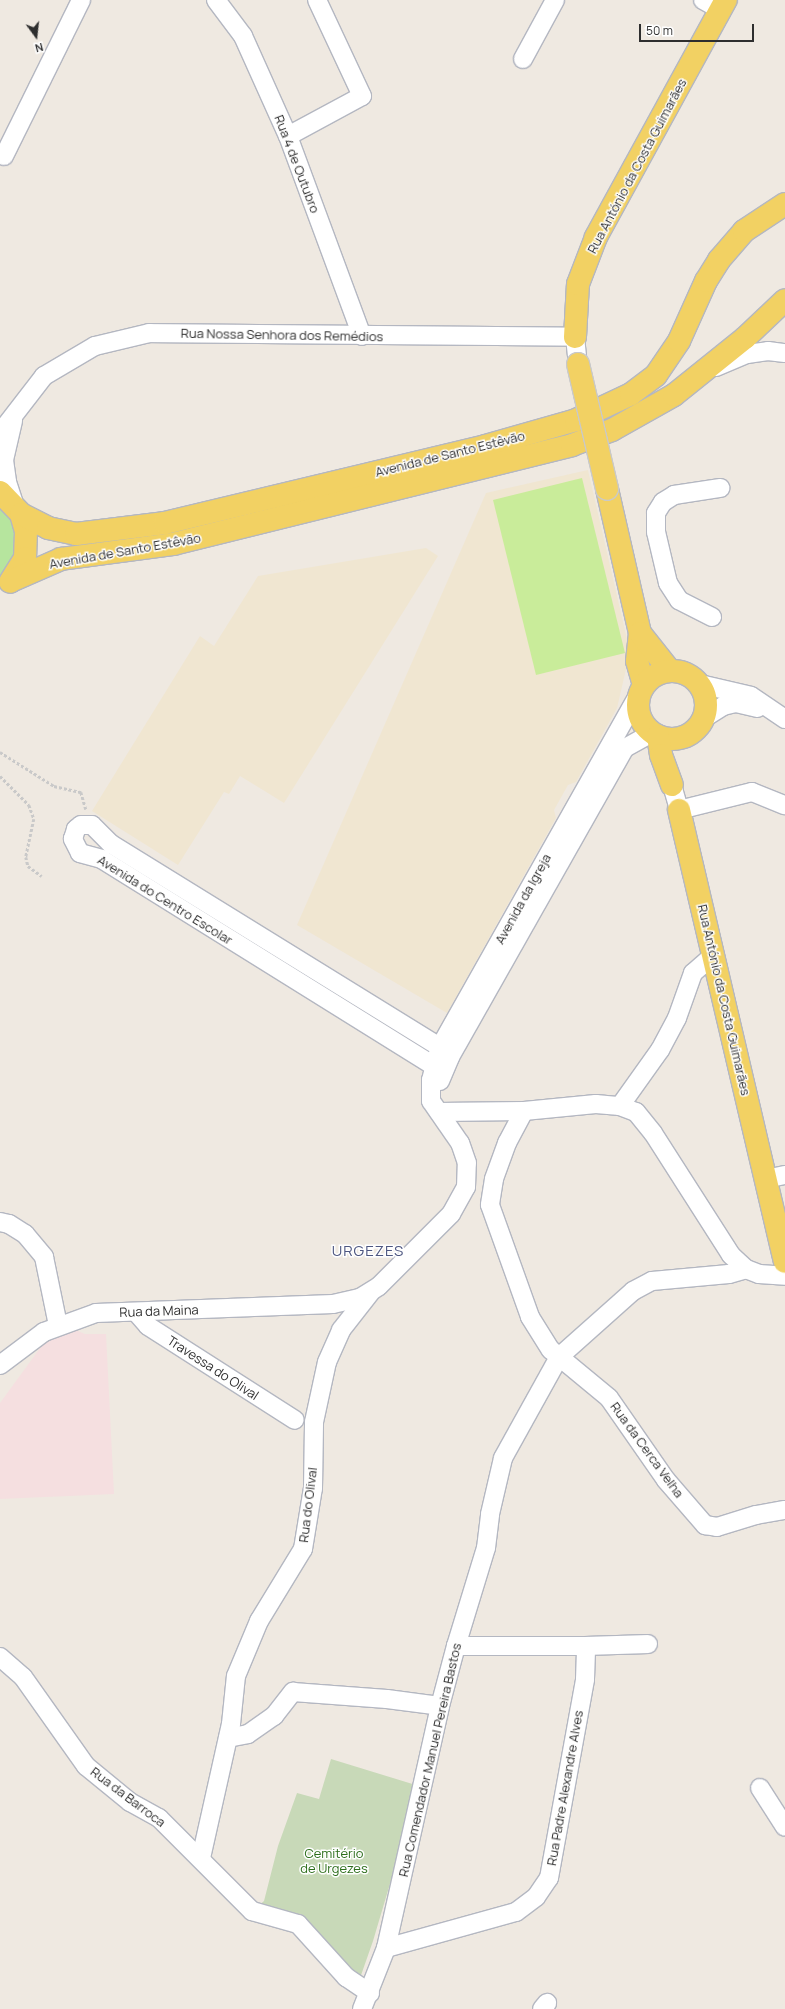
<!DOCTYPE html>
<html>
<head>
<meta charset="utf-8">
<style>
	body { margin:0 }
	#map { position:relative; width:785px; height:2009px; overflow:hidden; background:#efe9e1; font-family:Manrope,sans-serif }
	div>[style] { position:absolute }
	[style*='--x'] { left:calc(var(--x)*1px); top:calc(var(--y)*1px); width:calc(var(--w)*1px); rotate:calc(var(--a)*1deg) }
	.education>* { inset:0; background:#f0e6d1 }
	.medical>* { inset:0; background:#f5dfe0 }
	.green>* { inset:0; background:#b6e59e }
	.cemetery>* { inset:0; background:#c8d9b8 }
	.pitch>* { inset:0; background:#c9ec9a }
	.path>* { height:2.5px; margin-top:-1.25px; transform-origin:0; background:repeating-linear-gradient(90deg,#c9c9c9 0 3px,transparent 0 5px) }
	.roads { filter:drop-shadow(1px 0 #b4b7c1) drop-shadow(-1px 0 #b4b7c1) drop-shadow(0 1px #b4b7c1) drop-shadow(0 -1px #b4b7c1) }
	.minor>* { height:18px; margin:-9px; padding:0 9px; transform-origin:9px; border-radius:9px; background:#fff }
	.major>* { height:22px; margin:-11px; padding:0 11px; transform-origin:11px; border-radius:11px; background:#f2d163 }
	.major>.ring { margin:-11px; padding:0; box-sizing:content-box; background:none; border:22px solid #f2d163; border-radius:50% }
	.bridges { filter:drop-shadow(1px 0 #c9c9c9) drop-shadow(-1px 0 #c9c9c9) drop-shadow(0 1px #c9c9c9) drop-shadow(0 -1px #c9c9c9) }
	.major-bridge>* { height:22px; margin:-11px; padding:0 11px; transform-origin:11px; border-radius:11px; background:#f2d163 }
	span { translate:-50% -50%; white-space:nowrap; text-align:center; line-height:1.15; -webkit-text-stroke:3px #fff; paint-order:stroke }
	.street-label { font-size:13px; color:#2e2e2e }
	.park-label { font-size:13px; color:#2c6e1b }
	.quarter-label { font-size:15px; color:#4d5680; letter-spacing:1px }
	.north { position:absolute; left:16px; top:16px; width:40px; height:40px; -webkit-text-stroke:3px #fff; paint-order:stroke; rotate:165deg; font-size:11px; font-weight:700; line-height:16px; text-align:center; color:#2e2e2e }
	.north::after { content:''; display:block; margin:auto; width:14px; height:18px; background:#2e2e2e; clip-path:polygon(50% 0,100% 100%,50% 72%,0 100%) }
	.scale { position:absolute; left:639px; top:24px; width:115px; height:18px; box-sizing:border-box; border:2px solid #2e2e2e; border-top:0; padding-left:5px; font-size:12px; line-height:14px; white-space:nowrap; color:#2e2e2e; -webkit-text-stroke:3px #fff; paint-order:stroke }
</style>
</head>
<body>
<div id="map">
	<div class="education">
		<i style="clip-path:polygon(588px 470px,630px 652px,617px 708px,576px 782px,568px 785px,554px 810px,556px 818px,447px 1013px,297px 925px,486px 493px)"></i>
		<i style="clip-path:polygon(426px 548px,438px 556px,284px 803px,240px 776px,229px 794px,224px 792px,178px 865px,92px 811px,200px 636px,214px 646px,258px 576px)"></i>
	</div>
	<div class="medical">
		<i style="clip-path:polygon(69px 1327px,85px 1334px,106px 1334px,114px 1494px,0 1499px,0 1403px,51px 1333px)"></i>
	</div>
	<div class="green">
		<i style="clip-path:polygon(0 505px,10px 516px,15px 530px,17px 545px,13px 560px,0 576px)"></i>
	</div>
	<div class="cemetery">
		<i style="clip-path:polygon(331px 1759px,419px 1786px,373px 1941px,359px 1981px,300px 1920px,257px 1907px,264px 1901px,278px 1846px,297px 1793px,319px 1799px)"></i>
	</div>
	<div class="pitch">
		<i style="clip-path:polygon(582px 478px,625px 653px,536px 675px,493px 500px)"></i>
	</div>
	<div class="path">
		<i style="--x:0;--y:752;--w:64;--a:32.2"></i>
		<i style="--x:54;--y:786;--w:28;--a:13"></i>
		<i style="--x:81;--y:792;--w:18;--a:74"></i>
		<i style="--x:0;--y:776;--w:41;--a:45"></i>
		<i style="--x:29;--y:805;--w:15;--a:70"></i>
		<i style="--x:34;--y:819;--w:39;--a:102"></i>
		<i style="--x:26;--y:857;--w:9;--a:77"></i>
		<i style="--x:28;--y:866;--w:17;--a:36"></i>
	</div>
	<div class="roads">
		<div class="minor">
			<i style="--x:216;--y:0;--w:45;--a:53.1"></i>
			<i style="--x:243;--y:36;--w:110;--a:65.8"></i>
			<i style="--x:288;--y:136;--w:213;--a:69.7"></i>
			<i style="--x:703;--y:0;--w:21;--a:29"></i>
			<i style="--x:523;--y:59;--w:67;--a:-61.5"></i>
			<i style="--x:288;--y:136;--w:84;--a:-28.4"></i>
			<i style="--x:362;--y:96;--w:106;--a:-115.1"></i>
			<i style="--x:4;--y:156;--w:174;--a:-63.7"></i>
			<i style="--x:716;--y:367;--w:34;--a:-23"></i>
			<i style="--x:747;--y:354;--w:21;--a:-8"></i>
			<i style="--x:768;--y:351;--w:17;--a:7"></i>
			<i style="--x:13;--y:421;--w:40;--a:103"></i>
			<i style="--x:4;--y:460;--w:22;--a:82"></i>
			<i style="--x:7;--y:482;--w:23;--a:72"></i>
			<i style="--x:0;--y:433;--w:72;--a:-52.3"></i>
			<i style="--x:44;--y:376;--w:59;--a:-30.5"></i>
			<i style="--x:95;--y:346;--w:56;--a:-13.5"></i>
			<i style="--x:149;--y:333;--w:426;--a:0.5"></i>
			<i style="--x:575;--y:337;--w:27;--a:84"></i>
			<i style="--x:712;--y:617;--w:37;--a:-153"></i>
			<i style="--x:679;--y:600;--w:20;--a:-123"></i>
			<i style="--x:668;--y:583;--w:52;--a:-103.2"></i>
			<i style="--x:656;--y:532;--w:19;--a:-90"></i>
			<i style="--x:656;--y:513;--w:13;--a:-58"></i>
			<i style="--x:663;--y:502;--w:13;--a:-32"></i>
			<i style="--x:674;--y:495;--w:47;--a:-8.7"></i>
			<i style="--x:700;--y:684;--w:52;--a:13.2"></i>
			<i style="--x:751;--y:696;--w:41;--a:34.1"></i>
			<i style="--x:704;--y:718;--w:22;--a:-32"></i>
			<i style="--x:723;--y:706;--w:13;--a:-13"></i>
			<i style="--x:736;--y:703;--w:22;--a:13"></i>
			<i style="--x:672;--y:785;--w:26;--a:74"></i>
			<i style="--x:679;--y:810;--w:75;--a:-13.9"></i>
			<i style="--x:752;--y:792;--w:35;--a:22"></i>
			<i style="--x:434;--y:1066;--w:391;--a:-148.1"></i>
			<i style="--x:102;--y:859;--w:23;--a:-165"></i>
			<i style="--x:80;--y:853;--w:16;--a:-117"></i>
			<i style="--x:73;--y:839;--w:10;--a:-73"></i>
			<i style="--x:76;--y:829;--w:6;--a:-39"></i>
			<i style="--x:81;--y:825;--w:11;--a:0"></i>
			<i style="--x:92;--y:825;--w:27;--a:45"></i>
			<i style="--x:111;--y:844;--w:387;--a:31.7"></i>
			<i style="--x:440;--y:1081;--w:26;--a:-67"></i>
			<i style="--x:450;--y:1057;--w:355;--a:-60.5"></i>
			<i style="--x:625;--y:748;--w:31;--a:-29"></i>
			<i style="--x:620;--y:1106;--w:69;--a:-54.5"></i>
			<i style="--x:660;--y:1050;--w:36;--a:-62"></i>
			<i style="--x:677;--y:1018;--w:48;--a:-70.4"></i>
			<i style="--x:693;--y:973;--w:28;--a:-41"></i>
			<i style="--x:524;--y:1111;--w:36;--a:118"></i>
			<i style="--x:507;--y:1143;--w:38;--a:110"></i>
			<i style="--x:494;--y:1179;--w:26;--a:99"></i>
			<i style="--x:490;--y:1205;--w:119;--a:70.3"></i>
			<i style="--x:530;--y:1317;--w:39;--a:58"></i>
			<i style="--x:551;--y:1350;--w:75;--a:39.6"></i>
			<i style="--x:609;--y:1398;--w:100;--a:55.2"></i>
			<i style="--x:666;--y:1480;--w:60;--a:49.1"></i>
			<i style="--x:705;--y:1525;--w:12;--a:9"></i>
			<i style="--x:717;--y:1527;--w:41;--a:-17.1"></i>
			<i style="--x:756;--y:1515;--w:29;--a:-10"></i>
			<i style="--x:439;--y:1112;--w:85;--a:-0.7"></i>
			<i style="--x:524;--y:1111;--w:72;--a:-5.6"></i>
			<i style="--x:596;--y:1104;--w:24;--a:5"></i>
			<i style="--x:620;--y:1106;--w:17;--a:21"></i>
			<i style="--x:636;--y:1112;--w:27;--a:51"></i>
			<i style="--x:653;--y:1133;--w:145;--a:57.4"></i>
			<i style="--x:731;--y:1255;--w:21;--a:43"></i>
			<i style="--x:746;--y:1269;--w:14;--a:21"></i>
			<i style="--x:759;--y:1274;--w:26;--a:4"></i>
			<i style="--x:766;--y:1179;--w:19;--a:-12"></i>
			<i style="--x:0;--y:1222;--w:9;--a:13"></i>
			<i style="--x:9;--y:1224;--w:19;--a:32"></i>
			<i style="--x:25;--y:1234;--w:30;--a:50"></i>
			<i style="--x:44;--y:1257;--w:69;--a:78.4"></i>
			<i style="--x:136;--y:1312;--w:18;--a:49"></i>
			<i style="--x:148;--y:1326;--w:174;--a:32.6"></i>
			<i style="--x:0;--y:1365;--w:55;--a:-36.9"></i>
			<i style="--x:44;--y:1332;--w:55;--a:-20.1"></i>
			<i style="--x:96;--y:1313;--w:237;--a:-2.2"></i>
			<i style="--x:333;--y:1304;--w:28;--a:-13"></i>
			<i style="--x:360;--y:1298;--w:22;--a:-32"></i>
			<i style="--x:379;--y:1286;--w:102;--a:-45"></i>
			<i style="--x:451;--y:1214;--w:31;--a:-61"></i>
			<i style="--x:466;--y:1187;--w:24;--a:-88"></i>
			<i style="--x:467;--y:1163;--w:21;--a:-109"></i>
			<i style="--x:460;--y:1143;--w:51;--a:-124.6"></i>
			<i style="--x:431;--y:1101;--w:21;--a:-90"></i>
			<i style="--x:431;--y:1080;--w:34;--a:-75"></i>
			<i style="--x:440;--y:1047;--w:409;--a:-60.6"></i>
			<i style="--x:586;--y:1646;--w:62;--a:-1.8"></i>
			<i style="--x:0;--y:1657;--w:30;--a:41"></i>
			<i style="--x:23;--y:1677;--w:109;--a:54.7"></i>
			<i style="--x:86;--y:1766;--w:57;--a:39.3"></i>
			<i style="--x:130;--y:1802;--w:33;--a:29"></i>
			<i style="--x:159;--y:1818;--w:132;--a:45"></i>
			<i style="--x:252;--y:1911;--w:48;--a:15.8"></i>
			<i style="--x:298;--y:1924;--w:72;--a:47.8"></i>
			<i style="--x:346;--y:1977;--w:29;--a:34"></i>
			<i style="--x:228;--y:1738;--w:20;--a:-11"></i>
			<i style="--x:248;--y:1734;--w:32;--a:-35"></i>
			<i style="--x:274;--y:1716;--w:31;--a:-52"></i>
			<i style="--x:293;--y:1692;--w:94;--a:4.3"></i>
			<i style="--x:387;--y:1699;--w:53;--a:7.5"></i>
			<i style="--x:760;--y:1788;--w:46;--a:57.3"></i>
			<i style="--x:201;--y:1858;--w:137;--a:-77.4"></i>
			<i style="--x:231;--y:1724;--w:48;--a:-84.1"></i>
			<i style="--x:236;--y:1676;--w:60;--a:-67.3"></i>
			<i style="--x:259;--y:1621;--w:84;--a:-58.6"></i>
			<i style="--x:303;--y:1549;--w:62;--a:-80.7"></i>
			<i style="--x:313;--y:1488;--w:66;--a:-89.1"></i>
			<i style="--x:314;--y:1422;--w:61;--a:-77.8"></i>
			<i style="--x:327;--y:1362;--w:35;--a:-66"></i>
			<i style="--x:341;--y:1330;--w:47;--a:-51.9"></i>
			<i style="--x:386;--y:1948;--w:135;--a:-15.5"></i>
			<i style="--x:516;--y:1912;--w:25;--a:-37"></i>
			<i style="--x:536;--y:1897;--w:23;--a:-56"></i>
			<i style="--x:549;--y:1878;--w:202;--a:-79.7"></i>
			<i style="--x:585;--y:1679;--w:33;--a:-88"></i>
			<i style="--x:586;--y:1646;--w:130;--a:180"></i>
			<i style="--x:362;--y:2009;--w:66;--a:-68.5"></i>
			<i style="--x:386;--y:1948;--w:248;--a:-77.4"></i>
			<i style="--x:440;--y:1706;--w:62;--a:-75.1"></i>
			<i style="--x:456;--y:1646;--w:102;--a:-73"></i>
			<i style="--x:486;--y:1548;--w:34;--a:-83"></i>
			<i style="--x:490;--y:1514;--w:57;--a:-76.9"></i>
			<i style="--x:503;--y:1458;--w:115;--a:-61"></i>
			<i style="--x:559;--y:1357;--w:99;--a:-41.7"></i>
			<i style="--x:633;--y:1291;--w:21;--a:-28"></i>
			<i style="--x:652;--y:1281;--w:77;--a:-5.2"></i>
			<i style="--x:729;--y:1274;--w:18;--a:-16"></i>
			<i style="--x:542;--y:2009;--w:8;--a:-50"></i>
		</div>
		<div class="major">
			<i style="--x:575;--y:337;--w:53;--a:-86.8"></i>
			<i style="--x:578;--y:284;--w:50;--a:-69"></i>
			<i style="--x:596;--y:237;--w:270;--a:-61.3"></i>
			<i style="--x:607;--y:489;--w:148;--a:77.1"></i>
			<i style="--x:640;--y:633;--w:28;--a:96"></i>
			<i style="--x:637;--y:661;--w:25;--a:74"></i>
			<i style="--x:0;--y:492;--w:30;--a:46"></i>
			<i style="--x:21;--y:514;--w:18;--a:74"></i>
			<i style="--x:26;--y:531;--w:27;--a:92"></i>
			<i style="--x:25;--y:558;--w:28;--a:122"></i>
			<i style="--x:21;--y:514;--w:30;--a:27"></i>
			<i style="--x:48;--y:528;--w:29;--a:12"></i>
			<i style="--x:76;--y:534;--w:90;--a:-7"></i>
			<i style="--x:165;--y:523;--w:329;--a:-13.5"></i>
			<i style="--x:485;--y:446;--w:95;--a:-15.9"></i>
			<i style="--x:576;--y:420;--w:61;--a:-25.3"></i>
			<i style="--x:631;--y:394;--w:31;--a:-37"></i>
			<i style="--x:656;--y:375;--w:41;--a:-55.9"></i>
			<i style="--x:679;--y:341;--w:66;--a:-65.8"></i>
			<i style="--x:706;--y:281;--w:25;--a:-58"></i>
			<i style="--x:719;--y:260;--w:38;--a:-49"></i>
			<i style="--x:744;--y:231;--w:49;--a:-33.4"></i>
			<i style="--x:11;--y:581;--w:55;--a:-23.7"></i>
			<i style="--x:61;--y:559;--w:113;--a:-7.6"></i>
			<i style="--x:173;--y:544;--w:411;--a:-13.9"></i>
			<i style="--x:572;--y:445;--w:43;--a:-20.6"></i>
			<i style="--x:612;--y:430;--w:71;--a:-29.4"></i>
			<i style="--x:674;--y:395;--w:91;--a:-38.8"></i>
			<i style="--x:745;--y:338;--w:55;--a:-43.5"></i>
			<i style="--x:640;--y:633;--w:48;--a:51.7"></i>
			<i class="ring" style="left:638px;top:671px;width:46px;height:46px"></i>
			<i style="--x:658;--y:736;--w:19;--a:81"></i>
			<i style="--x:661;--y:755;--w:32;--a:70"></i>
			<i style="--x:679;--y:810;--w:464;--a:76.8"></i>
		</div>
	</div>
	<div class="bridges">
		<div class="major-bridge">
			<i style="--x:578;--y:364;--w:128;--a:76.9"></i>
		</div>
	</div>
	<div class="street-label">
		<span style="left:297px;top:164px;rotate:69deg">Rua 4 de Outubro</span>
		<span style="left:637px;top:166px;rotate:-62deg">Rua António da Costa Guimarães</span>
		<span style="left:282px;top:335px;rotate:1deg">Rua Nossa Senhora dos Remédios</span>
		<span style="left:450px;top:454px;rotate:-14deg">Avenida de Santo Estêvão</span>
		<span style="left:125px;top:551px;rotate:-10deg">Avenida de Santo Estêvão</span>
		<span style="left:523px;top:899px;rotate:-61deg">Avenida da Igreja</span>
		<span style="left:165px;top:900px;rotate:32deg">Avenida do Centro Escolar</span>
		<span style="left:724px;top:1000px;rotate:77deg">Rua António da Costa Guimarães</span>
		<span style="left:159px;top:1311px;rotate:-2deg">Rua da Maina</span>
		<span style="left:213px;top:1368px;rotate:33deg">Travessa do Olival</span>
		<span style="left:647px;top:1450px;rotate:54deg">Rua da Cerca Velha</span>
		<span style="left:308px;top:1505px;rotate:-83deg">Rua do Olival</span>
		<span style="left:430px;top:1760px;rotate:-77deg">Rua Comendador Manuel Pereira Bastos</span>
		<span style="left:565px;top:1788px;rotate:-80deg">Rua Padre Alexandre Alves</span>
		<span style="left:128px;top:1797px;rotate:37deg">Rua da Barroca</span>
	</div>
	<div class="park-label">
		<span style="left:334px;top:1861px">Cemitério<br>de Urgezes</span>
	</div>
	<div class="quarter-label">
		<span style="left:368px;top:1251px">URGEZES</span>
	</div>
	<div class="north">N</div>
	<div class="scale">50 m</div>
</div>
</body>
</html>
